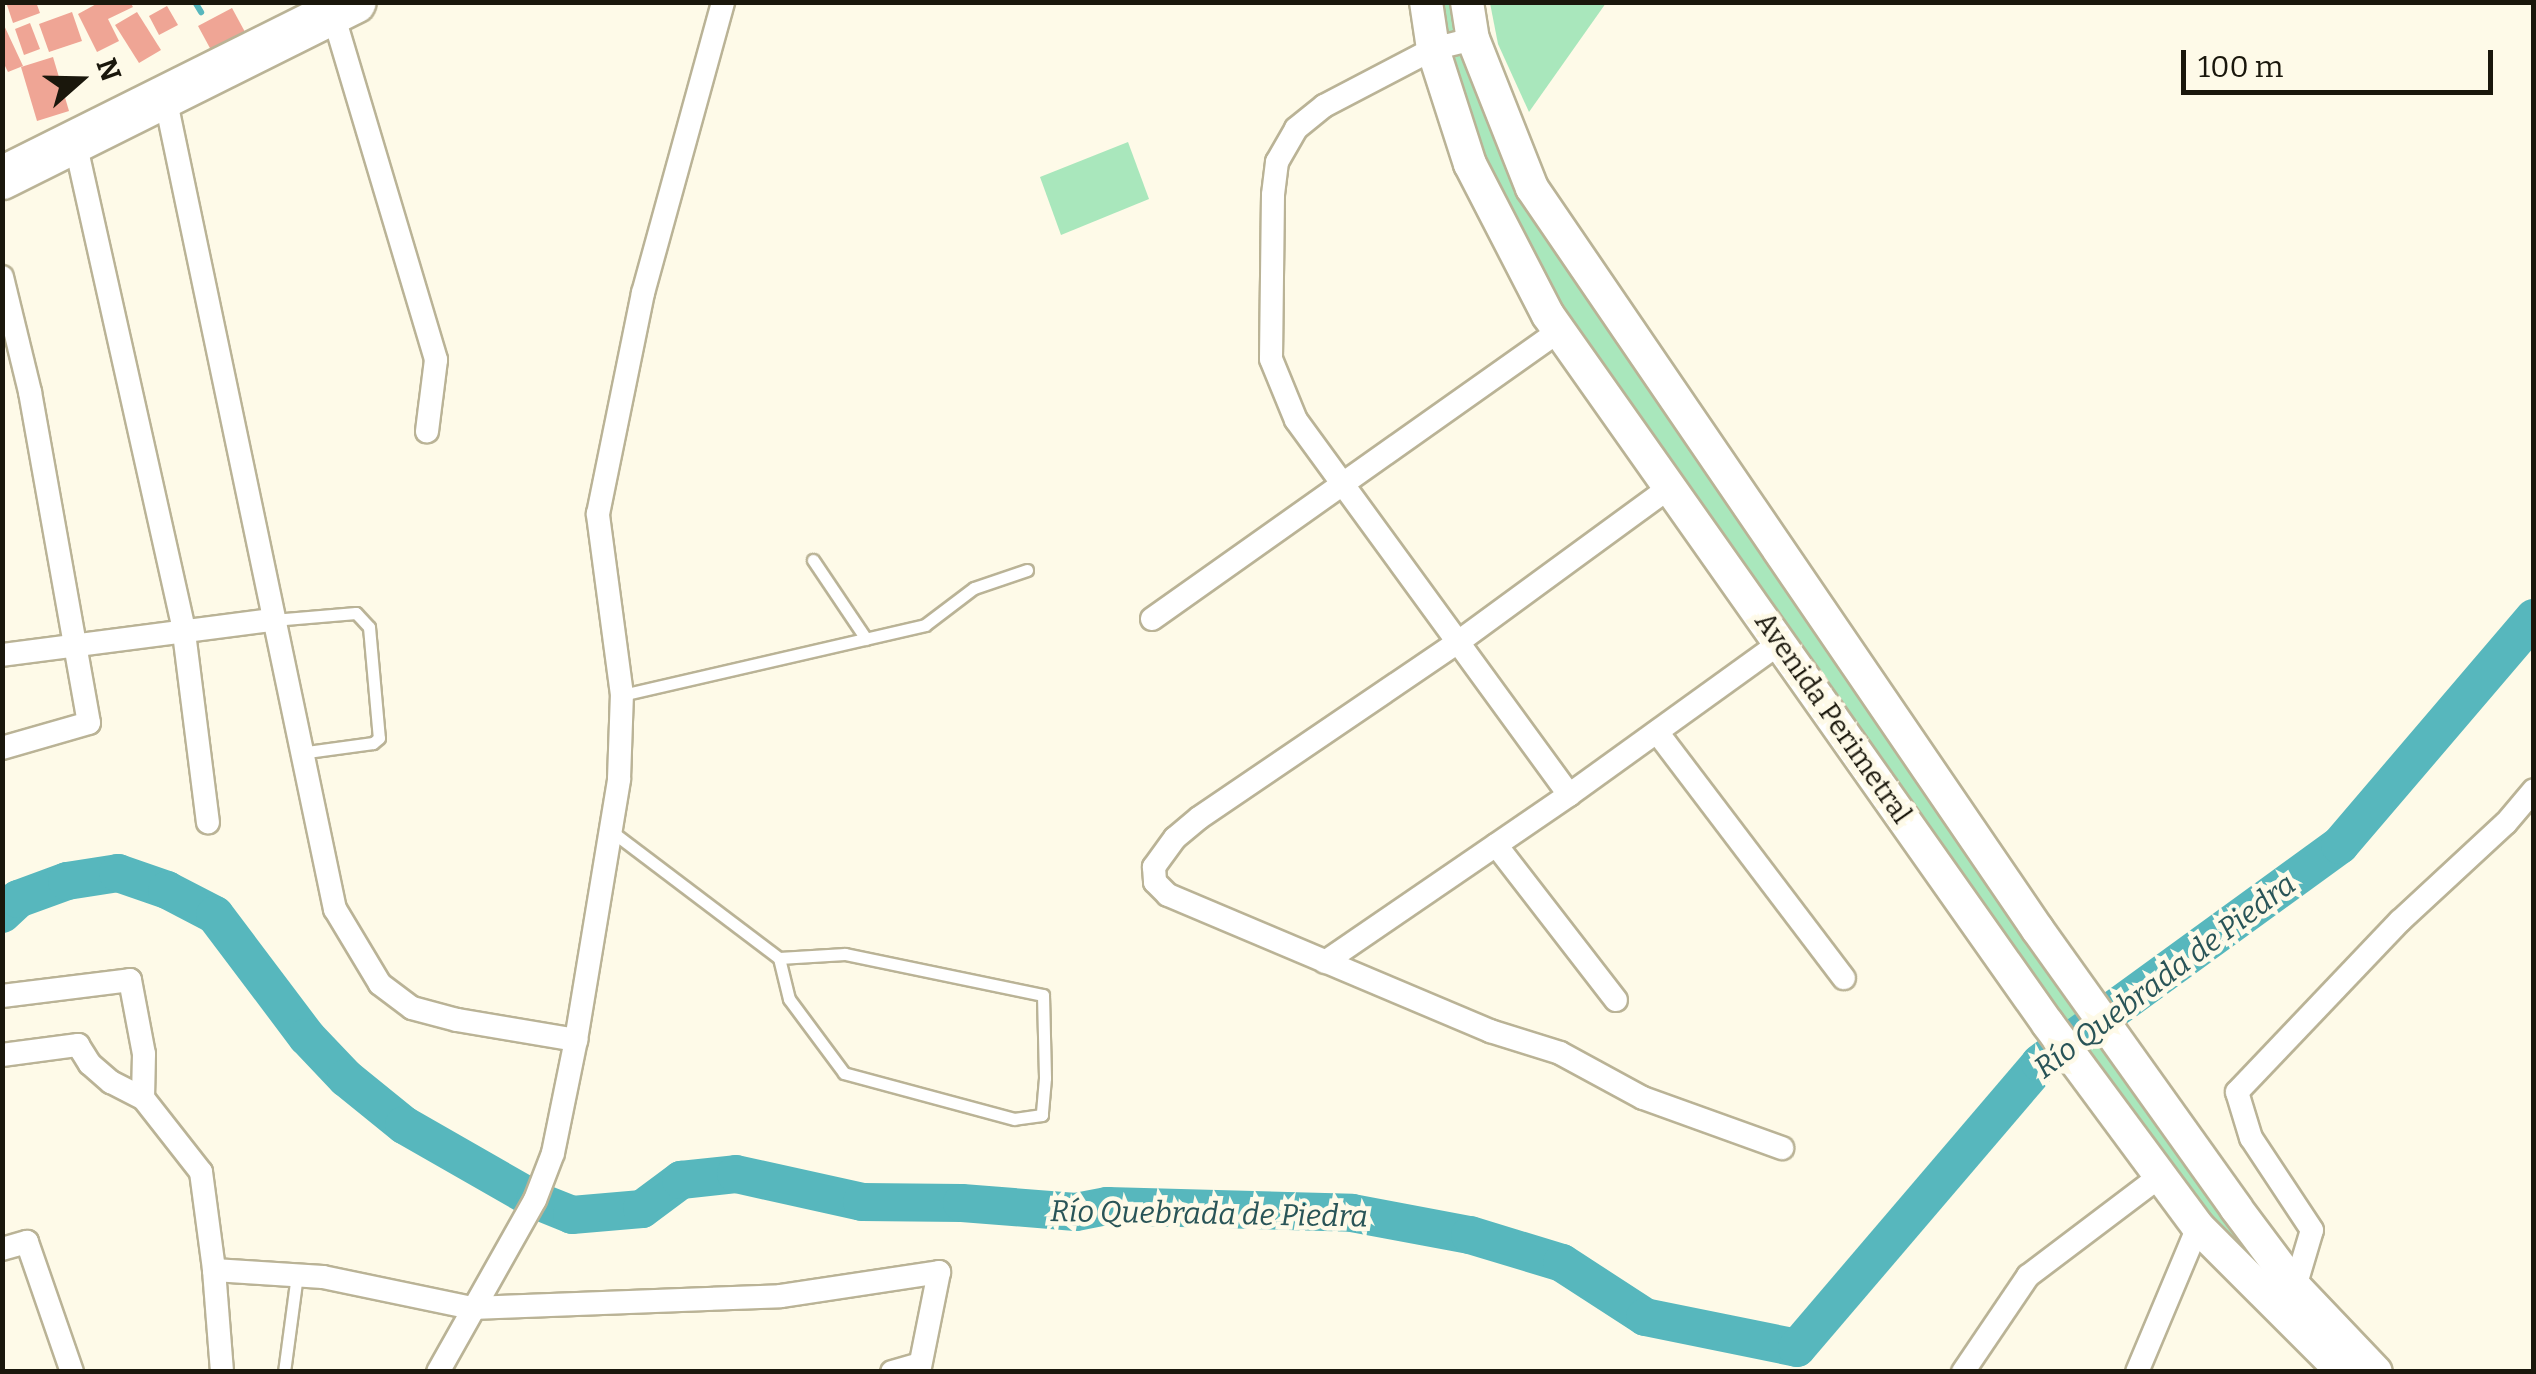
<!DOCTYPE html>
<html>
<head>
<meta charset="utf-8">
<style>
	body { margin:0 }
	#map { position:relative; width:2536px; height:1374px; overflow:hidden; background:#fefae8; font-family:Bitter,serif }
	div>[style] { position:absolute }
	[style*='--x'] { left:calc(var(--x)*1px); top:calc(var(--y)*1px); width:calc(var(--w)*1px); rotate:calc(var(--a)*1deg) }
	.green>* { inset:0; background:#a9e7bc }
	.stream>* { height:6px; margin:-3px; padding:0 3px; transform-origin:3px; border-radius:3px; background:#57b7bd }
	.river>* { height:38px; margin:-19px; padding:0 19px; transform-origin:19px; border-radius:19px; background:#57b7bd }
	.building>* { inset:0; background:#efa595 }
	.roads { filter:drop-shadow(2px 0 #bab396) drop-shadow(-2px 0 #bab396) drop-shadow(0 2px #bab396) drop-shadow(0 -2px #bab396) }
	.lane>* { height:11px; margin:-5.5px; padding:0 5.5px; transform-origin:5.5px; border-radius:5.5px; background:#fff }
	.street>* { height:22px; margin:-11px; padding:0 11px; transform-origin:11px; border-radius:11px; background:#fff }
	.secondary>* { height:32px; margin:-16px; padding:0 16px; transform-origin:16px; border-radius:16px; background:#fff }
	.highway>* { height:42px; margin:-21px; padding:0 21px; transform-origin:21px; border-radius:21px; background:#fff }
	span { translate:-50% -50%; white-space:nowrap; text-align:center; line-height:1.15; -webkit-text-stroke:9px #fefae8; paint-order:stroke }
	.street-label { font-size:28px; color:#1a170c }
	.water-label { font-size:30px; color:#295457; font-style:italic }
	.frame { position:absolute; inset:0; border:5px solid #1a170c; pointer-events:none }
	.north { position:absolute; left:30px; top:30px; width:100px; height:100px; -webkit-text-stroke:8px #fefae8; paint-order:stroke; rotate:70deg; font-size:28px; font-weight:700; line-height:40px; text-align:center; color:#1a170c }
	.north::after { content:''; display:block; margin:auto; width:35px; height:45px; background:#1a170c; clip-path:polygon(50% 0,100% 100%,50% 72%,0 100%) }
	.scale { position:absolute; left:2181px; top:50px; width:312px; height:45px; box-sizing:border-box; border:5px solid #1a170c; border-top:0; padding-left:12px; font-size:30px; line-height:35px; white-space:nowrap; color:#1a170c; -webkit-text-stroke:8px #fefae8; paint-order:stroke }
</style>
</head>
<body>
<div id="map">
	<div class="green">
		<i style="clip-path:polygon(1426px 3px,1467px 3px,1532px 188px,2317px 1331px,2202px 1224px,1507px 243px)"></i>
		<i style="clip-path:polygon(1490px 3px,1490px 2px,1606px 3px,1529px 112px,1498px 44px)"></i>
		<i style="clip-path:polygon(1128px 142px,1149px 199px,1061px 235px,1040px 177px)"></i>
	</div>
	<div class="stream">
		<i style="--x:195;--y:2;--w:12;--a:59"></i>
	</div>
	<div class="river">
		<i style="--x:2;--y:914;--w:22;--a:-43"></i>
		<i style="--x:18;--y:899;--w:52;--a:-20.2"></i>
		<i style="--x:67;--y:881;--w:52;--a:-8.9"></i>
		<i style="--x:118;--y:873;--w:52;--a:19.1"></i>
		<i style="--x:167;--y:890;--w:54;--a:27.5"></i>
		<i style="--x:215;--y:915;--w:153;--a:53"></i>
		<i style="--x:307;--y:1037;--w:57;--a:46.4"></i>
		<i style="--x:346;--y:1078;--w:75;--a:39"></i>
		<i style="--x:404;--y:1125;--w:151;--a:29.8"></i>
		<i style="--x:535;--y:1200;--w:40;--a:22"></i>
		<i style="--x:572;--y:1215;--w:70;--a:-4.9"></i>
		<i style="--x:642;--y:1209;--w:49;--a:-36.6"></i>
		<i style="--x:681;--y:1180;--w:55;--a:-6.2"></i>
		<i style="--x:736;--y:1174;--w:129;--a:12.5"></i>
		<i style="--x:862;--y:1202;--w:100;--a:0.6"></i>
		<i style="--x:962;--y:1203;--w:114;--a:4.5"></i>
		<i style="--x:1076;--y:1212;--w:32;--a:-11"></i>
		<i style="--x:1107;--y:1206;--w:245;--a:1.6"></i>
		<i style="--x:1352;--y:1213;--w:120;--a:10.6"></i>
		<i style="--x:1470;--y:1235;--w:96;--a:16.9"></i>
		<i style="--x:1562;--y:1263;--w:99;--a:33"></i>
		<i style="--x:1645;--y:1317;--w:155;--a:11.5"></i>
		<i style="--x:1797;--y:1348;--w:375;--a:-49.5"></i>
		<i style="--x:2040;--y:1063;--w:371;--a:-36"></i>
		<i style="--x:2340;--y:845;--w:299;--a:-49.5"></i>
	</div>
	<div class="building">
		<i style="clip-path:polygon(6px 2px,36px 2px,40px 13px,13px 23px)"></i>
		<i style="clip-path:polygon(100px 2px,130px 2px,133px 7px,108px 19px,119px 41px,97px 52px,78px 14px)"></i>
		<i style="clip-path:polygon(167px 6px,178px 25px,159px 35px,149px 16px)"></i>
		<i style="clip-path:polygon(232px 8px,245px 32px,211px 50px,198px 26px)"></i>
		<i style="clip-path:polygon(72px 12px,82px 41px,49px 52px,39px 24px)"></i>
		<i style="clip-path:polygon(137px 12px,161px 50px,139px 63px,115px 25px)"></i>
		<i style="clip-path:polygon(2px 21px,23px 66px,8px 72px,2px 60px)"></i>
		<i style="clip-path:polygon(30px 23px,40px 49px,24px 55px,15px 29px)"></i>
		<i style="clip-path:polygon(53px 57px,69px 111px,37px 121px,21px 67px)"></i>
	</div>
	<div class="roads">
		<div class="lane">
			<i style="--x:813;--y:560;--w:95;--a:56.1"></i>
			<i style="--x:273;--y:620;--w:83;--a:-4.8"></i>
			<i style="--x:356;--y:613;--w:19;--a:47"></i>
			<i style="--x:369;--y:627;--w:111;--a:84.9"></i>
			<i style="--x:379;--y:738;--w:8;--a:140"></i>
			<i style="--x:373;--y:743;--w:74;--a:172.2"></i>
			<i style="--x:622;--y:695;--w:311;--a:-13"></i>
			<i style="--x:925;--y:625;--w:61;--a:-37.1"></i>
			<i style="--x:974;--y:588;--w:56;--a:-18.8"></i>
			<i style="--x:611;--y:831;--w:211;--a:37.1"></i>
			<i style="--x:845;--y:954;--w:202;--a:11.7"></i>
			<i style="--x:1043;--y:995;--w:83;--a:88.6"></i>
			<i style="--x:1045;--y:1078;--w:37;--a:95"></i>
			<i style="--x:1042;--y:1115;--w:28;--a:172"></i>
			<i style="--x:1014;--y:1119;--w:176;--a:-164.9"></i>
			<i style="--x:844;--y:1073;--w:92;--a:-126.6"></i>
			<i style="--x:789;--y:999;--w:42;--a:-103.7"></i>
			<i style="--x:779;--y:958;--w:66;--a:-3.5"></i>
			<i style="--x:284;--y:1372;--w:98;--a:-82.4"></i>
		</div>
		<div class="street">
			<i style="--x:333;--y:14;--w:361;--a:73.4"></i>
			<i style="--x:436;--y:360;--w:72;--a:97.2"></i>
			<i style="--x:1473;--y:39;--w:41;--a:166"></i>
			<i style="--x:1433;--y:49;--w:123;--a:152.4"></i>
			<i style="--x:1324;--y:106;--w:36;--a:141"></i>
			<i style="--x:1296;--y:129;--w:38;--a:120"></i>
			<i style="--x:1277;--y:162;--w:33;--a:97"></i>
			<i style="--x:1273;--y:195;--w:164;--a:90.7"></i>
			<i style="--x:1271;--y:359;--w:66;--a:67.7"></i>
			<i style="--x:1296;--y:420;--w:464;--a:53.9"></i>
			<i style="--x:165;--y:97;--w:830;--a:78.18"></i>
			<i style="--x:335;--y:909;--w:87;--a:59"></i>
			<i style="--x:380;--y:984;--w:40;--a:37"></i>
			<i style="--x:412;--y:1008;--w:47;--a:14.9"></i>
			<i style="--x:457;--y:1020;--w:121;--a:9.5"></i>
			<i style="--x:75;--y:142;--w:495;--a:77.4"></i>
			<i style="--x:183;--y:625;--w:199;--a:82.8"></i>
			<i style="--x:2;--y:277;--w:118;--a:76.3"></i>
			<i style="--x:30;--y:392;--w:336;--a:79.9"></i>
			<i style="--x:89;--y:723;--w:91;--a:164"></i>
			<i style="--x:1670;--y:487;--w:263;--a:143.8"></i>
			<i style="--x:1458;--y:642;--w:313;--a:145.8"></i>
			<i style="--x:1199;--y:818;--w:31;--a:140"></i>
			<i style="--x:1175;--y:838;--w:36;--a:126"></i>
			<i style="--x:1154;--y:867;--w:15;--a:86"></i>
			<i style="--x:1155;--y:882;--w:18;--a:45"></i>
			<i style="--x:1168;--y:895;--w:350;--a:22.9"></i>
			<i style="--x:1490;--y:1031;--w:73;--a:17.4"></i>
			<i style="--x:1560;--y:1053;--w:94;--a:28.5"></i>
			<i style="--x:1643;--y:1098;--w:148;--a:19.8"></i>
			<i style="--x:1152;--y:619;--w:499;--a:-35.3"></i>
			<i style="--x:2;--y:655;--w:273;--a:-7.4"></i>
			<i style="--x:1657;--y:732;--w:309;--a:52.8"></i>
			<i style="--x:1496;--y:845;--w:196;--a:52.3"></i>
			<i style="--x:1325;--y:962;--w:296;--a:-34.4"></i>
			<i style="--x:1569;--y:795;--w:260;--a:-35.8"></i>
			<i style="--x:2;--y:996;--w:129;--a:-7.1"></i>
			<i style="--x:130;--y:980;--w:75;--a:79.3"></i>
			<i style="--x:144;--y:1054;--w:44;--a:91.3"></i>
			<i style="--x:143;--y:1098;--w:94;--a:51.9"></i>
			<i style="--x:201;--y:1172;--w:99;--a:82.4"></i>
			<i style="--x:214;--y:1270;--w:109;--a:3.7"></i>
			<i style="--x:323;--y:1277;--w:152;--a:11.8"></i>
			<i style="--x:472;--y:1308;--w:309;--a:-2.2"></i>
			<i style="--x:781;--y:1296;--w:160;--a:-8.6"></i>
			<i style="--x:939;--y:1272;--w:102;--a:101.3"></i>
			<i style="--x:2;--y:1055;--w:77;--a:-7.5"></i>
			<i style="--x:78;--y:1045;--w:22;--a:58"></i>
			<i style="--x:90;--y:1064;--w:28;--a:41"></i>
			<i style="--x:111;--y:1082;--w:36;--a:27"></i>
			<i style="--x:2;--y:1249;--w:26;--a:-16"></i>
			<i style="--x:27;--y:1242;--w:138;--a:70.9"></i>
			<i style="--x:214;--y:1270;--w:102;--a:85.5"></i>
			<i style="--x:2295;--y:1287;--w:59;--a:-73.4"></i>
			<i style="--x:2312;--y:1230;--w:110;--a:-123.5"></i>
			<i style="--x:2251;--y:1138;--w:48;--a:-106.9"></i>
			<i style="--x:2237;--y:1092;--w:236;--a:-46.4"></i>
			<i style="--x:2400;--y:921;--w:144;--a:-42.8"></i>
			<i style="--x:2506;--y:823;--w:43;--a:-49.7"></i>
			<i style="--x:438;--y:1372;--w:197;--a:-60.6"></i>
			<i style="--x:535;--y:1200;--w:50;--a:-69"></i>
			<i style="--x:553;--y:1153;--w:115;--a:-78.5"></i>
			<i style="--x:576;--y:1040;--w:265;--a:-80.6"></i>
			<i style="--x:619;--y:779;--w:84;--a:-88"></i>
			<i style="--x:622;--y:695;--w:183;--a:-97.6"></i>
			<i style="--x:598;--y:514;--w:226;--a:-78.5"></i>
			<i style="--x:643;--y:293;--w:302;--a:-74.6"></i>
			<i style="--x:892;--y:1372;--w:29;--a:-16"></i>
			<i style="--x:1963;--y:1372;--w:116;--a:-55.9"></i>
			<i style="--x:2028;--y:1276;--w:166;--a:-37.1"></i>
			<i style="--x:2137;--y:1372;--w:157;--a:-67.2"></i>
		</div>
		<div class="secondary">
			<i style="--x:1426;--y:2;--w:48;--a:81.5"></i>
			<i style="--x:1433;--y:49;--w:121;--a:72.2"></i>
			<i style="--x:1470;--y:164;--w:170;--a:62.7"></i>
			<i style="--x:1548;--y:315;--w:868;--a:54.81"></i>
			<i style="--x:2048;--y:1024;--w:252;--a:53.5"></i>
			<i style="--x:2198;--y:1227;--w:205;--a:45"></i>
			<i style="--x:1467;--y:2;--w:37;--a:81"></i>
			<i style="--x:1473;--y:39;--w:160;--a:68.4"></i>
			<i style="--x:1532;--y:188;--w:898;--a:55.71"></i>
			<i style="--x:2038;--y:930;--w:341;--a:54.5"></i>
			<i style="--x:2236;--y:1208;--w:99;--a:53.2"></i>
			<i style="--x:2295;--y:1287;--w:117;--a:46.4"></i>
		</div>
		<div class="highway">
			<i style="--x:2;--y:178;--w:394;--a:-26.5"></i>
		</div>
	</div>
	<div class="street-label">
		<span style="left:1833px;top:718px;rotate:55deg">Avenida Perimetral</span>
	</div>
	<div class="water-label">
		<span style="left:2165px;top:976px;rotate:-37deg">Río Quebrada de Piedra</span>
		<span style="left:1209px;top:1214px;rotate:1deg">Río Quebrada de Piedra</span>
	</div>
	<div class="frame"></div>
	<div class="north">N</div>
	<div class="scale">100 m</div>
</div>
</body>
</html>
